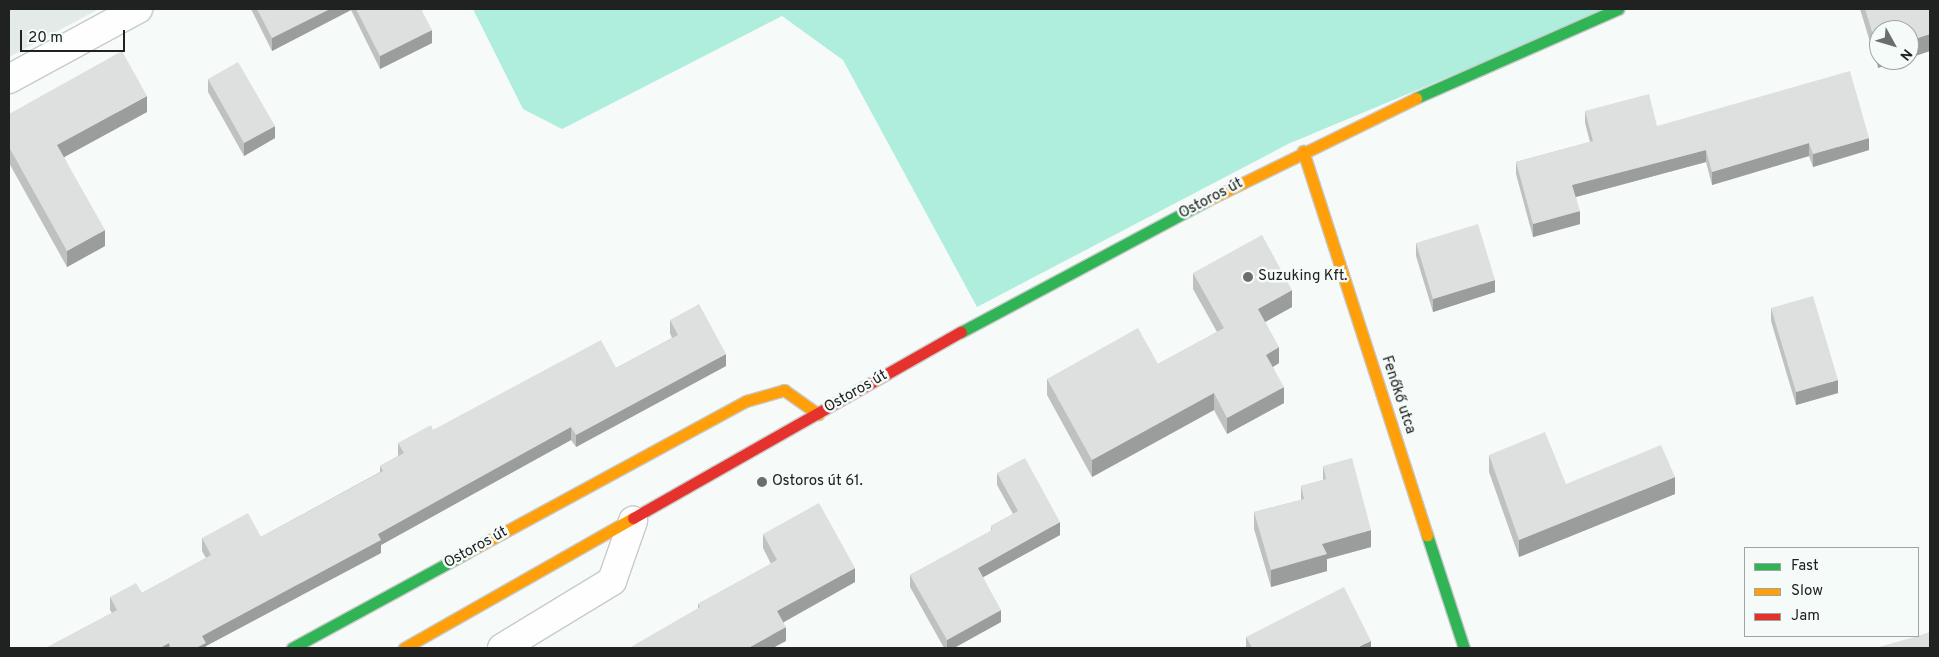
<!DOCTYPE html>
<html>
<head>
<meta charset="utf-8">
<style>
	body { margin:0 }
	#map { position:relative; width:1939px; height:657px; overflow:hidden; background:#f6faf8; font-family:Overpass,sans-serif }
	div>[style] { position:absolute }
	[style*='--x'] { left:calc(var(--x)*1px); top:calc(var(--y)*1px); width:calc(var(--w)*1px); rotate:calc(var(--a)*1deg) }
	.built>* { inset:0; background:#e2ebe8 }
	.forest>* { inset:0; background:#afeddd }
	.roads { filter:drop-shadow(1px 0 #c8cac9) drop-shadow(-1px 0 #c8cac9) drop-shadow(0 1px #c8cac9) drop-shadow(0 -1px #c8cac9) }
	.street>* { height:28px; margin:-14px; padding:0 14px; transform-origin:14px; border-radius:14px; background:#fefefe }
	.fast>* { height:11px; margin:-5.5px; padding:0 5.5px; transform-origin:5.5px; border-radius:5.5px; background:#30b455 }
	.slow>* { height:11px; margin:-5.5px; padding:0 5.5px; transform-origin:5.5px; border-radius:5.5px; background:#ff9f0a }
	.jam>* { height:11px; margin:-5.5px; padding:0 5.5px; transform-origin:5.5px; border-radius:5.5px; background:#e5322d }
	.wall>* { inset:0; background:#bec1c0 }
	.shaded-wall>* { inset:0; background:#9b9d9c }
	.building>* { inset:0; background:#dde0df }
	.dots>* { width:14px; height:14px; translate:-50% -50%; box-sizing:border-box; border:2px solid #f5fbf9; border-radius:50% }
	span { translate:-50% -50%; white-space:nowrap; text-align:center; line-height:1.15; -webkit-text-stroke:5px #f5fbf9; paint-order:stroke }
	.street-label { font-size:15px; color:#202221 }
	.poi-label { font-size:15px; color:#202221 }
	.left { translate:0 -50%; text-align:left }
	.frame { position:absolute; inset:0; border:10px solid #202221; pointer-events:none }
	.legend { position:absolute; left:1744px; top:547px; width:175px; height:90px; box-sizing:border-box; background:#f5fbf9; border:1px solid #a0a4a3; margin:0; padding:6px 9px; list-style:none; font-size:15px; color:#202221 }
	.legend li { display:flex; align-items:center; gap:10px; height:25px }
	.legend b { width:25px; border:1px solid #a0a4a3 }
	.north { position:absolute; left:1869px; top:20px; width:50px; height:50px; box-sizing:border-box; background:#f5fbf9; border:1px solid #a0a4a3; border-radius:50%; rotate:129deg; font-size:14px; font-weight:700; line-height:20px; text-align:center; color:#202221 }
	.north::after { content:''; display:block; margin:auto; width:18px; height:22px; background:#6b6e6c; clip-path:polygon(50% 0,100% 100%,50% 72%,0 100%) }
	.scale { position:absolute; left:20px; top:30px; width:105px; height:22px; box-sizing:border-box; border:2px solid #202221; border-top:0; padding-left:6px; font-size:15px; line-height:18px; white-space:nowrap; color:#202221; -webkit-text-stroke:4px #f5fbf9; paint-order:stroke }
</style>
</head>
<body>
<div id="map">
	<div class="built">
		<i style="clip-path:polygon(9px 9px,99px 9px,9px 57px)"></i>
	</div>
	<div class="forest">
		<i style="clip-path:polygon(473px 9px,1611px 9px,1288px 144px,977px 307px,843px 60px,782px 16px,562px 129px,523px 109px)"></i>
	</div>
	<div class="roads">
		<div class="street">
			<i style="--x:9;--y:79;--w:147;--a:-28.5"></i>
			<i style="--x:502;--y:648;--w:129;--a:-31.3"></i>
			<i style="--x:612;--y:581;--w:64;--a:-70.7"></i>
		</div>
		<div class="fast">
			<i style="--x:1416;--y:98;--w:221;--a:-23.8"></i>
			<i style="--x:961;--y:332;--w:278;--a:-28.1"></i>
			<i style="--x:1427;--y:535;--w:119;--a:71.9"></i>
			<i style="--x:292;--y:648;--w:198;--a:-28.6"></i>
		</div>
		<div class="slow">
			<i style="--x:1303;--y:151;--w:404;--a:72.1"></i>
			<i style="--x:1206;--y:201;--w:234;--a:-26.1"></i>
			<i style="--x:466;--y:553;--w:319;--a:-28.5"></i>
			<i style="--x:746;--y:401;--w:40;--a:-16"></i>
			<i style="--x:784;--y:390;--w:42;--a:35.2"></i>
			<i style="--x:404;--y:648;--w:263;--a:-29.6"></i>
		</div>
		<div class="jam">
			<i style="--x:633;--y:518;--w:377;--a:-29.6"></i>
		</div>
	</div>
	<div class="wall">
		<i style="clip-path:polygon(251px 9px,421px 9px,432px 43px,380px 69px,351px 10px,272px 51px)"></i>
		<i style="clip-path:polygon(1860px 9px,1930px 9px,1930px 51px,1909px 58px,1909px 30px,1878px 68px)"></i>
		<i style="clip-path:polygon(208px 79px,275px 138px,244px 156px,208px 92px)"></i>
		<i style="clip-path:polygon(1585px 111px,1657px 126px,1869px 150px,1813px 167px,1809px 156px,1712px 185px,1706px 162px,1576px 197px,1580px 224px,1533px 237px,1516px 174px,1516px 162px,1590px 142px,1585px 123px)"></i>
		<i style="clip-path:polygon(147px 112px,64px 157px,105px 246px,67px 267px,9px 163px,9px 114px)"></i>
		<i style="clip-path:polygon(1416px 243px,1495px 292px,1433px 312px,1416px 256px)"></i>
		<i style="clip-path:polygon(1193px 273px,1292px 307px,1265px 322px,1279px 363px,1273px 367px,1284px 403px,1227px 434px,1214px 410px,1092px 477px,1047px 395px,1047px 379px,1158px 364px,1217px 332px,1193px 289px)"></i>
		<i style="clip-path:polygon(1771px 308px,1838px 393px,1796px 405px,1771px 321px)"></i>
		<i style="clip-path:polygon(670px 320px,726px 366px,576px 447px,571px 440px,381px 545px,381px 553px,206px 646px,206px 648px,46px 648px,112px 613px,110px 610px,110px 597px,142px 593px,206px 558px,202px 551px,202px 538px,261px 537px,380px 472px,380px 466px,398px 456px,398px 443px,433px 430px,616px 368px,672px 338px,670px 333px)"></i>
		<i style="clip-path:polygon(1489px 455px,1566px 484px,1675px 494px,1519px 557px,1489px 472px)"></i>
		<i style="clip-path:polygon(1323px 466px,1371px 547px,1327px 559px,1327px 571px,1271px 587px,1254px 529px,1254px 512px,1301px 500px,1301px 486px,1323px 480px)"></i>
		<i style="clip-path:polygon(997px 473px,1060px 535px,983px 577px,1001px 622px,954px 648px,944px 648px,910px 587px,910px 575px,991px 531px,991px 526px,1013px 514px,997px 485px)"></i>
		<i style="clip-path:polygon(763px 534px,855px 582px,783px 622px,786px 641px,698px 608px,698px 604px,771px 564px,763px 548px)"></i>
		<i style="clip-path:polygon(1246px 637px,1371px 648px,1246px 648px)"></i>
	</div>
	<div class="shaded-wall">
		<i style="clip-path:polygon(330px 9px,351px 9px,351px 10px,272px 51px,272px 38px)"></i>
		<i style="clip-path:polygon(432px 30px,432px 43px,380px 69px,380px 56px)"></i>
		<i style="clip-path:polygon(1930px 34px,1930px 51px,1909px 58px,1909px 41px)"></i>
		<i style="clip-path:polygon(1879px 50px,1879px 60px,1902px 60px,1878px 68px)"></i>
		<i style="clip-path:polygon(147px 96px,147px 112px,57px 161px,57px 145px)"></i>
		<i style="clip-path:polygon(275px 126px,275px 138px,244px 156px,244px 143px)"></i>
		<i style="clip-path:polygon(1869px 138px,1869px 150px,1813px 167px,1813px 154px)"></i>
		<i style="clip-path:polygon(1809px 143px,1809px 156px,1712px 185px,1712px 172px)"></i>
		<i style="clip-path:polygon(1706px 150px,1706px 162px,1572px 198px,1572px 185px)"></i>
		<i style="clip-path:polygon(1580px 211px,1580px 224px,1533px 237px,1533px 224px)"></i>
		<i style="clip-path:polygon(105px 230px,105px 246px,67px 267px,67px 251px)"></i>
		<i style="clip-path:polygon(1495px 280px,1495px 292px,1433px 312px,1433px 299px)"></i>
		<i style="clip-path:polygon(1292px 290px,1292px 307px,1258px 326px,1258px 309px)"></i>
		<i style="clip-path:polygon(1279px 347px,1279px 363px,1266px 371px,1266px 355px)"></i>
		<i style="clip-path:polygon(726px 354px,726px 366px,576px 447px,576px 435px)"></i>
		<i style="clip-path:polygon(1838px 380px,1838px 393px,1796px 405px,1796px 392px)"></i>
		<i style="clip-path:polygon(1284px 387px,1284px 403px,1227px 434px,1227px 418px)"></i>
		<i style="clip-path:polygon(1214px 393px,1214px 410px,1092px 477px,1092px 460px)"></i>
		<i style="clip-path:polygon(571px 427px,571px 440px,381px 545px,381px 553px,206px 646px,206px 648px,196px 648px,202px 636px,378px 534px)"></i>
		<i style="clip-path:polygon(1675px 477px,1675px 494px,1519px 557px,1519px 540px)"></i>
		<i style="clip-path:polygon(1060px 522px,1060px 535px,978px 580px,978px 568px)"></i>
		<i style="clip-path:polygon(1371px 530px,1371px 547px,1327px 559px,1327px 571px,1271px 587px,1271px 570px,1322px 544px)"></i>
		<i style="clip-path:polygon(855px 568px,855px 582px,777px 626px,777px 611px)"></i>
		<i style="clip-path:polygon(1001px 610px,1001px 622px,954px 648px,947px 648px,947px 640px)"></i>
		<i style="clip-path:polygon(786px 627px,786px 641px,773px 648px,748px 648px)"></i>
		<i style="clip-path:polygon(1371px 641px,1371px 648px,1360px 648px,1360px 646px)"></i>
		<i style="clip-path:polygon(169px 643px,169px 648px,160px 648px)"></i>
	</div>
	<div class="building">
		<i style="clip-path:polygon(257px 9px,330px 9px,272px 38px)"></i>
		<i style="clip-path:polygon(356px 9px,421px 9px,432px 30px,380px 56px)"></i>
		<i style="clip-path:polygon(1865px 9px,1930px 9px,1930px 34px,1909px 41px,1909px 30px,1879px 30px,1878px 51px)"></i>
		<i style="clip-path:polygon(122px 51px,147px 96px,57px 145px,105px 230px,67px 251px,9px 147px,9px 114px)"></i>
		<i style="clip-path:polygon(238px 62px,275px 126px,244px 143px,208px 79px)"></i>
		<i style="clip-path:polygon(1850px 71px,1869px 138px,1813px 154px,1809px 143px,1712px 172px,1706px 150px,1572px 185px,1580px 211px,1533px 224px,1516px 162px,1593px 141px,1585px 111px,1649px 94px,1657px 126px)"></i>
		<i style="clip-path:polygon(1478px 224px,1495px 280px,1433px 299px,1416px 243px)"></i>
		<i style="clip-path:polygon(1262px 235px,1292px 290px,1258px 309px,1279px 347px,1266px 355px,1284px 387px,1227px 418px,1214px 393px,1092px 460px,1047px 379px,1138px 328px,1158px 364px,1224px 328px,1193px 273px)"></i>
		<i style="clip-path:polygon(1813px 296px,1838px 380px,1796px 392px,1771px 308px)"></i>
		<i style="clip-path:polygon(699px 304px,726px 354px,576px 435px,571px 427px,464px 486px,378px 534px,381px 540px,202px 636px,206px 643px,196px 648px,171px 648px,169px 643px,160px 648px,46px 648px,117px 610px,110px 597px,136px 583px,142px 593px,211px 555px,202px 538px,248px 513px,261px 537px,383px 471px,380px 466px,404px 453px,398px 443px,431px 425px,433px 430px,601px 340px,616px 368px,678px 335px,670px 320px)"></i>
		<i style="clip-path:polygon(1545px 432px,1566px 484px,1661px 445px,1675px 477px,1519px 540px,1489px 455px)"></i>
		<i style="clip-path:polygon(1025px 458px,1060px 522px,978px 568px,1001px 610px,947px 640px,910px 575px,992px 530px,991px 526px,1018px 511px,997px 473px)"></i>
		<i style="clip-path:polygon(1352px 458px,1371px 530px,1322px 544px,1327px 554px,1271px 570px,1254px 512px,1304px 499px,1301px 486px,1326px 479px,1323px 466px)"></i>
		<i style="clip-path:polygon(819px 503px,855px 568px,777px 611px,786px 627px,748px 648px,629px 648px,700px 607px,698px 604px,777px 560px,763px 534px)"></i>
		<i style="clip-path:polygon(1344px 587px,1371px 641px,1360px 646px,1361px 648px,1252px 648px,1246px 637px)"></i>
		<i style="clip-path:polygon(1930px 632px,1930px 648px,1875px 648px,1918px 636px)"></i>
	</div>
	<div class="dots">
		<i style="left:1248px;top:277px;background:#6b6e6c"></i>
		<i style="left:762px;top:482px;background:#6b6e6c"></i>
	</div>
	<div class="street-label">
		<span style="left:1211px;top:199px;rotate:-28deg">Ostoros út</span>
		<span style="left:856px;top:392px;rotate:-30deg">Ostoros út</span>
		<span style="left:1398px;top:395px;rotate:72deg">Fenőkő utca</span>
		<span style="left:476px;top:548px;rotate:-29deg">Ostoros út</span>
	</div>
	<div class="poi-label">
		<span class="left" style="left:1258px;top:277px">Suzuking Kft.</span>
		<span class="left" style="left:772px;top:482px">Ostoros út 61.</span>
	</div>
	<div class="frame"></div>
	<ul class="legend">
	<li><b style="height:6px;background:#30b455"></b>Fast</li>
	<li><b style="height:6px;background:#ff9f0a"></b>Slow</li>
	<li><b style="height:6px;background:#e5322d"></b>Jam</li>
	</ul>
	<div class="north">N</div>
	<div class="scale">20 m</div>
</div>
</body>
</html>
